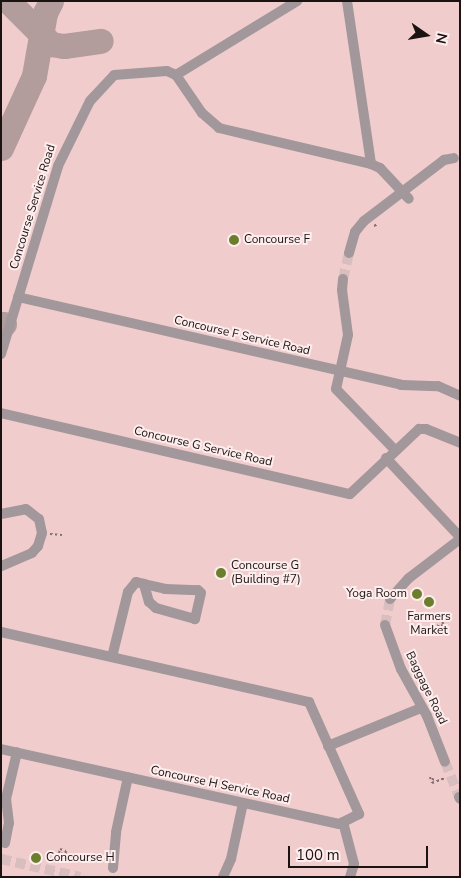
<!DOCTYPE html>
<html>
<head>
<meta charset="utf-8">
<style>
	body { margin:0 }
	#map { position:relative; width:461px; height:878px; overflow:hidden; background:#f9dcdc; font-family:"Nunito Sans",sans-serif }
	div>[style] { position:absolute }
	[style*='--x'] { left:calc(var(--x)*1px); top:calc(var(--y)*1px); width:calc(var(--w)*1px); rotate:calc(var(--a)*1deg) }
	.built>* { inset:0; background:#f1cccc }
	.taxiway>* { height:25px; margin:-12.5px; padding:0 12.5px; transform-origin:12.5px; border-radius:12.5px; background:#b29c9c }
	.minor-tunnel>* { height:10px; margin-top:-5px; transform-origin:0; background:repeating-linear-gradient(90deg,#d8bebe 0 10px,transparent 0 15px) }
	.path>* { height:2px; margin-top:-1px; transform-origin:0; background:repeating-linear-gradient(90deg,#816f6f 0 2.5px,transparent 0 5px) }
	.minor>* { height:10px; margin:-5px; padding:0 5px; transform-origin:5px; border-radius:5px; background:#a2979b }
	.dots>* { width:14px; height:14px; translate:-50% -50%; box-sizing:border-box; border:2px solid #feeded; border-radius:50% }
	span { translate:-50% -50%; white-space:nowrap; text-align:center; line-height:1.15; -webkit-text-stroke:4px #feeded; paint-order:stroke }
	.street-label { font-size:12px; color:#1b1212 }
	.poi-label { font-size:12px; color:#1b1212 }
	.left { translate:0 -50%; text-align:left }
	.right { translate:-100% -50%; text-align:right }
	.frame { position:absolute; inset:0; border:2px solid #1b1212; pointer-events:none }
	.north { position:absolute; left:401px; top:10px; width:50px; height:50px; -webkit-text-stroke:4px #feeded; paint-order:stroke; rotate:103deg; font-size:14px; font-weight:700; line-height:20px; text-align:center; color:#1b1212 }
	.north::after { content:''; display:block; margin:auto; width:18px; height:22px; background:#1b1212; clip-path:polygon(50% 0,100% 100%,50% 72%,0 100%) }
	.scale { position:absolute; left:288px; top:846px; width:140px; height:22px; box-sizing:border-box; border:2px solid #1b1212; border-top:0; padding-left:6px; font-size:15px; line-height:18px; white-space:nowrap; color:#1b1212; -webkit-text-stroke:4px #feeded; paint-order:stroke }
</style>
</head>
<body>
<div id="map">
	<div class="built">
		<i style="clip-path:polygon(1px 1px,460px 1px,460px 877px,1px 877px)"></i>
	</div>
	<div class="taxiway">
		<i style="--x:8;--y:1;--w:61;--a:45"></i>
		<i style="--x:51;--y:44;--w:13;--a:9"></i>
		<i style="--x:64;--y:46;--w:37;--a:-8"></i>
		<i style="--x:1;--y:148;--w:79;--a:-65.4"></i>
		<i style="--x:34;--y:76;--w:64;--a:-80.1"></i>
		<i style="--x:45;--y:13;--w:13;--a:-63"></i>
		<i style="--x:1;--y:324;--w:3;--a:0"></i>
	</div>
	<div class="minor-tunnel">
		<i style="--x:343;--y:279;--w:27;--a:-77"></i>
		<i style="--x:385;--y:625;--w:26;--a:-79"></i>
		<i style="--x:445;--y:762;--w:38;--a:68"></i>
		<i style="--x:1;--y:859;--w:81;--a:12.8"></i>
	</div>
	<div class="path">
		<i style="--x:374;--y:226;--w:4;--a:-27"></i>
		<i style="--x:50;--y:534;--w:12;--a:5"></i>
		<i style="--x:438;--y:627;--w:8;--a:-76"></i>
		<i style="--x:436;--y:634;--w:12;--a:-55"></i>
		<i style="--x:443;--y:624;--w:11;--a:-100"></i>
		<i style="--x:434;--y:780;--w:5;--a:-143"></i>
		<i style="--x:430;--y:777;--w:6;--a:72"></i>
		<i style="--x:432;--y:783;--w:14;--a:-21"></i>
		<i style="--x:63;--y:854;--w:4;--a:-166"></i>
		<i style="--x:59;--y:853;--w:4;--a:-76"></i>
		<i style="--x:60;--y:849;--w:6;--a:18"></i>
		<i style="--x:66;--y:851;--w:6;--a:99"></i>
	</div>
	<div class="minor">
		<i style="--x:347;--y:1;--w:165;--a:81.6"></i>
		<i style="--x:176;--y:75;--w:46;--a:55.6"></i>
		<i style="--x:202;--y:113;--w:23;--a:41"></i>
		<i style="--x:219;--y:128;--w:156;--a:13.3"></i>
		<i style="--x:371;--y:164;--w:10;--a:24"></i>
		<i style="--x:380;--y:168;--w:42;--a:46.9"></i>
		<i style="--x:176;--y:75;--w:142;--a:-31.4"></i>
		<i style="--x:349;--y:253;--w:22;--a:-74"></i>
		<i style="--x:355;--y:232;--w:14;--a:-51"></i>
		<i style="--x:364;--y:221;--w:101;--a:-37.3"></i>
		<i style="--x:444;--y:160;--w:10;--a:-11"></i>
		<i style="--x:343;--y:279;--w:11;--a:95"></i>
		<i style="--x:342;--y:290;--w:45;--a:82.4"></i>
		<i style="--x:348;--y:335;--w:55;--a:102.5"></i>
		<i style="--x:336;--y:389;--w:85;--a:46"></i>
		<i style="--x:18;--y:297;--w:393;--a:12.9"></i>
		<i style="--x:401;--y:385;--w:37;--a:2"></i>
		<i style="--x:438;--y:386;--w:24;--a:24"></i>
		<i style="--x:1;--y:354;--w:196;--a:-73.1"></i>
		<i style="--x:58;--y:166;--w:72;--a:-63.8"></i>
		<i style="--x:90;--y:101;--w:35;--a:-47"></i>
		<i style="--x:114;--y:75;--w:53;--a:-4.3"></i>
		<i style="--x:167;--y:71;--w:10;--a:24"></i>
		<i style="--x:1;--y:413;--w:358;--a:13.1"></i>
		<i style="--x:350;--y:494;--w:95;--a:-43.3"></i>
		<i style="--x:419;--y:429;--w:7;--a:0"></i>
		<i style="--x:426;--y:429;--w:37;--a:22"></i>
		<i style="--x:386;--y:458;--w:108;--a:46.9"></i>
		<i style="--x:1;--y:514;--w:25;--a:-11"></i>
		<i style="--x:26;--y:509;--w:16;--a:38"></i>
		<i style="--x:39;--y:519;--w:14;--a:78"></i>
		<i style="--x:42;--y:533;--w:14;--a:107"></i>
		<i style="--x:38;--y:546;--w:9;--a:131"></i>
		<i style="--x:32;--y:553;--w:34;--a:157"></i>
		<i style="--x:390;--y:599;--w:28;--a:-48"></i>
		<i style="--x:409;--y:578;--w:64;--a:-37.4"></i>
		<i style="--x:385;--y:625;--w:47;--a:70"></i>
		<i style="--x:401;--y:669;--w:54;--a:61"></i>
		<i style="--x:427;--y:716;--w:49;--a:68.6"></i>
		<i style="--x:1;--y:632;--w:316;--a:12.8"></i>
		<i style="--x:309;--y:702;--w:123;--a:65.9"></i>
		<i style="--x:359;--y:814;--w:22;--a:153"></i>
		<i style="--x:339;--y:824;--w:346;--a:-167.5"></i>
		<i style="--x:112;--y:657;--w:67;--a:-76.2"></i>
		<i style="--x:128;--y:592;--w:13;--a:-51"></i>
		<i style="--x:136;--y:582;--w:8;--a:14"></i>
		<i style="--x:144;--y:584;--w:22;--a:13"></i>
		<i style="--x:165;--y:589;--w:33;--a:2"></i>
		<i style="--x:198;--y:590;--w:4;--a:45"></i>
		<i style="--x:201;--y:593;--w:27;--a:103"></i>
		<i style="--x:195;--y:619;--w:41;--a:-164.2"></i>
		<i style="--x:156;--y:608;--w:9;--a:-139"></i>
		<i style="--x:149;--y:602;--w:19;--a:-106"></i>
		<i style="--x:328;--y:746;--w:100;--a:-22.2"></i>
		<i style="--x:459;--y:797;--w:2;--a:63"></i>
		<i style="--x:343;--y:822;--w:43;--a:75.3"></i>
		<i style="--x:354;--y:864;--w:14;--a:107"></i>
		<i style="--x:5;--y:843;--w:20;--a:-79"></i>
		<i style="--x:9;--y:823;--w:24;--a:-97"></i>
		<i style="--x:6;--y:799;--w:48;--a:-76.8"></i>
		<i style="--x:113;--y:868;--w:36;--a:-85"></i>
		<i style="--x:116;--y:832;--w:56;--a:-77.7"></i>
		<i style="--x:223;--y:877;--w:20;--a:-66"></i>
		<i style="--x:231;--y:859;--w:57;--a:-77.9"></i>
	</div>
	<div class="dots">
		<i style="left:234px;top:240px;background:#6b7e2e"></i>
		<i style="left:221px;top:573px;background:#6b7e2e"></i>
		<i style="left:417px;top:594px;background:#6b7e2e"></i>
		<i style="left:429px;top:602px;background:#6b7e2e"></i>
		<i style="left:36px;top:858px;background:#6b7e2e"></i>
	</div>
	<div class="street-label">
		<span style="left:33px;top:207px;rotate:-73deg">Concourse Service Road</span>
		<span style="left:242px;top:336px;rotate:13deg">Concourse F Service Road</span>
		<span style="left:203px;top:447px;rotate:13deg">Concourse G Service Road</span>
		<span style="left:426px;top:688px;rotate:64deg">Baggage Road</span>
		<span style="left:220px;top:785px;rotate:12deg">Concourse H Service Road</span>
	</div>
	<div class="poi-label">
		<span class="left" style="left:244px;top:240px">Concourse F</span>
		<span class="left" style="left:231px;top:573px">Concourse G<br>(Building #7)</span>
		<span class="right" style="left:407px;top:594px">Yoga Room</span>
		<span style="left:429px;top:624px">Farmers<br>Market</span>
		<span class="left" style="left:46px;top:858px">Concourse H</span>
	</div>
	<div class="frame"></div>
	<div class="north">N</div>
	<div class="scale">100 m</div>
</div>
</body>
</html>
